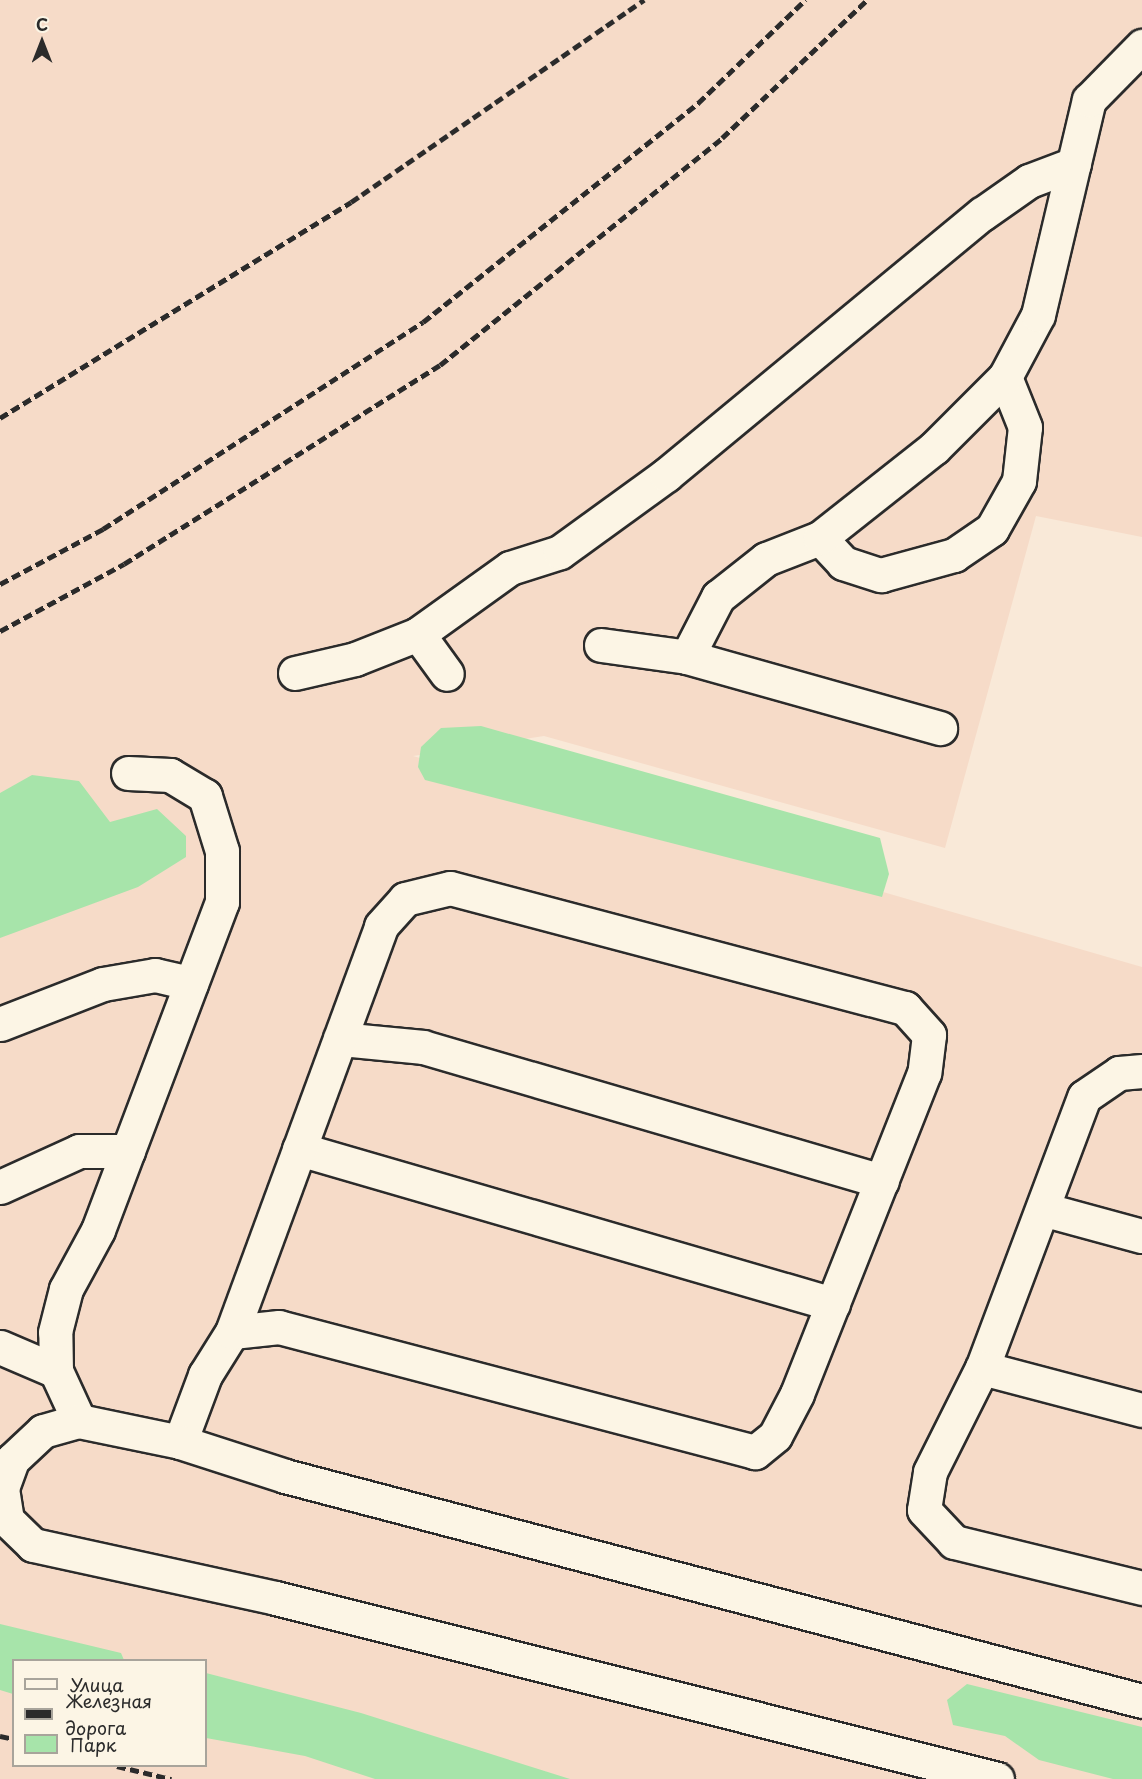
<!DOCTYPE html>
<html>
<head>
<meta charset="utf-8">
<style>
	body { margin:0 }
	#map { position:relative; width:1142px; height:1779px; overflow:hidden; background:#f9e9d8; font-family:"Playpen Sans",sans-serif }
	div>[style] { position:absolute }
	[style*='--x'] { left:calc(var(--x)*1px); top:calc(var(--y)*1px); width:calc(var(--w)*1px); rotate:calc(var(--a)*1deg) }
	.built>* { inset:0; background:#f6dbc8 }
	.green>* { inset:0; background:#a7e4aa }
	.roads { filter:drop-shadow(2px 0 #2b2b2b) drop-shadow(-2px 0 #2b2b2b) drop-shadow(0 2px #2b2b2b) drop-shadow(0 -2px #2b2b2b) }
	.minor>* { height:33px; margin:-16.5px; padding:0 16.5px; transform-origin:16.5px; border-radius:16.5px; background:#fcf5e5 }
	.rail>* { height:4.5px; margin-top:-2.25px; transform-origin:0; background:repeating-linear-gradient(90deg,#2b2b2b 0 9px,transparent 0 13.5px) }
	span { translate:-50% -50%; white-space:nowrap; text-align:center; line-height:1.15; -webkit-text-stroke:5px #fcf5e5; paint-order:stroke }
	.legend { position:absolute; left:12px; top:1659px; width:195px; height:108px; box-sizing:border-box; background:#fcf5e5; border:2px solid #a8a49b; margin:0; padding:8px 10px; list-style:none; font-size:18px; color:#2b2b2b }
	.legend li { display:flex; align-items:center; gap:12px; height:30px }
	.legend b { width:30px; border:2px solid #a8a49b }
	.north { position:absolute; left:12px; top:12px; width:60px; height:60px; -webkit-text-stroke:4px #fcf5e5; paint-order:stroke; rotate:0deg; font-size:16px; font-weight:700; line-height:24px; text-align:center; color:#2b2b2b }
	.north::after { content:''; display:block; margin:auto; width:21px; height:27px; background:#2b2b2b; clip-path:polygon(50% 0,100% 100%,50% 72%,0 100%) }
</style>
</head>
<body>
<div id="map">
	<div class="built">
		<i style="clip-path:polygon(evenodd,0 0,1142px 0,1142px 537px,1036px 516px,945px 848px,544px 736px,413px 756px,1142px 967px,1142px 1682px,848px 1608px,804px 1590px,794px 1627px,1142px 1713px,1142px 1779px,0 1779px,0 0,14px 1660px,206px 1660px,206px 1766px,14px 1766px,14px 1660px)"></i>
	</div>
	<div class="green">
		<i style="clip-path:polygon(481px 726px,880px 838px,889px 874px,882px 897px,425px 780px,418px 767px,421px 747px,441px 728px)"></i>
		<i style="clip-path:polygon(32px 775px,79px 781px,110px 822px,157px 809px,186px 836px,186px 857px,138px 887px,0 938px,0 793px)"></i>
		<i style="clip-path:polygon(0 1624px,121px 1653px,124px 1660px,14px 1660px,13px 1694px,0 1690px)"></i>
		<i style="clip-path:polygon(206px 1673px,361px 1713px,570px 1779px,375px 1779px,305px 1756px,206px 1738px)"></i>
		<i style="clip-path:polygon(967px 1684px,1142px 1727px,1142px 1779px,1113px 1779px,1039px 1760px,1005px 1736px,953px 1725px,947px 1700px)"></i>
	</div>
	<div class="roads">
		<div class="minor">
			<i style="--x:820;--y:538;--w:34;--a:47"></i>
			<i style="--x:843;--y:563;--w:40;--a:18"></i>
			<i style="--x:881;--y:575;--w:76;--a:-15.3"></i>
			<i style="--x:954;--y:555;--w:46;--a:-34.4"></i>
			<i style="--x:992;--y:529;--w:55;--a:-60.6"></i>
			<i style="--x:1019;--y:481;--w:54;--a:-83.7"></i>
			<i style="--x:1025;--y:427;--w:54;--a:-111.8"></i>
			<i style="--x:418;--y:634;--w:49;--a:54.1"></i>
			<i style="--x:601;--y:645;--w:87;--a:7.9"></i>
			<i style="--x:687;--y:657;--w:263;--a:15.7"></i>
			<i style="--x:687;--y:657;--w:68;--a:-62.7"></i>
			<i style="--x:718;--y:597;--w:61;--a:-38.4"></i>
			<i style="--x:766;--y:559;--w:58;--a:-21.3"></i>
			<i style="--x:820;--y:538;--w:145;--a:-38.3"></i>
			<i style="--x:934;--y:448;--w:100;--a:-45"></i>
			<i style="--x:1005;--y:377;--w:70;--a:-62"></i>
			<i style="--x:1038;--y:315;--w:221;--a:-76.7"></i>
			<i style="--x:1089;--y:100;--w:76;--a:-45.5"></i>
			<i style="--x:295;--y:673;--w:62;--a:-13.1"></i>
			<i style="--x:355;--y:659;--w:68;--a:-21.6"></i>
			<i style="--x:418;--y:634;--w:113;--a:-35.7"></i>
			<i style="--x:510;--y:568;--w:52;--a:-17.7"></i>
			<i style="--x:560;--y:552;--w:131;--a:-36"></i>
			<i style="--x:666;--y:475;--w:410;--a:-39.6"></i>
			<i style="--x:982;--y:214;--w:57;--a:-35.1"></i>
			<i style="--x:1029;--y:181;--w:48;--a:-20.7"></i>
			<i style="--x:0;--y:1024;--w:110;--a:-21.2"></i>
			<i style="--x:103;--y:984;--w:53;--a:-9.8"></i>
			<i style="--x:155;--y:975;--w:37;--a:13"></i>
			<i style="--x:340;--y:1039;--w:83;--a:5.5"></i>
			<i style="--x:423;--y:1047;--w:478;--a:16.3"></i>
			<i style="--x:1142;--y:1071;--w:23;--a:175"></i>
			<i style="--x:1119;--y:1073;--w:42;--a:145.6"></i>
			<i style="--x:1084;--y:1097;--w:290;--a:110.6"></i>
			<i style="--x:982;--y:1368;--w:116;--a:116.6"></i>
			<i style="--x:930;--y:1472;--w:38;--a:99"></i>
			<i style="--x:924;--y:1510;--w:44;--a:46.8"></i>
			<i style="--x:954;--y:1542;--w:194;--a:13.7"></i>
			<i style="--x:299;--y:1149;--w:556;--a:16.19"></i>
			<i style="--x:0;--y:1187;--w:87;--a:-24.5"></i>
			<i style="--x:79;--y:1151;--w:49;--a:0"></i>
			<i style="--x:1046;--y:1210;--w:99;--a:15.2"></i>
			<i style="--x:0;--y:1347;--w:61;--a:23.2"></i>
			<i style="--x:56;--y:1371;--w:55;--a:65.3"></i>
			<i style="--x:982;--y:1368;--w:165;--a:14.7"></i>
			<i style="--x:56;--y:1371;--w:39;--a:-91"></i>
			<i style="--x:55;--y:1332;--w:44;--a:-75.7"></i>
			<i style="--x:66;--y:1289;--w:67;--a:-61.5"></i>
			<i style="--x:98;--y:1230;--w:351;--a:-69.3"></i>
			<i style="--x:222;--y:902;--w:51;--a:-90"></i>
			<i style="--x:222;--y:851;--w:58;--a:-107.2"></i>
			<i style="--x:205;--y:796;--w:41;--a:-149"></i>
			<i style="--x:170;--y:775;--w:42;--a:-177.3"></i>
			<i style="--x:180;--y:1442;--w:72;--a:-69.5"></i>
			<i style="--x:205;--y:1375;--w:51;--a:-57.9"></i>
			<i style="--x:232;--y:1332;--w:432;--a:-69.8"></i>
			<i style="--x:381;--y:926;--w:36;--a:-48"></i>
			<i style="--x:405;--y:899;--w:46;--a:-13.7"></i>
			<i style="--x:450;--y:888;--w:471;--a:14.8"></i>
			<i style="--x:905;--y:1008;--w:36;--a:48"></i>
			<i style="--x:929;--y:1035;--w:38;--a:97"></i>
			<i style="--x:924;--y:1073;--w:345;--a:111.6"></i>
			<i style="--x:797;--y:1394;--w:47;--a:117.6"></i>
			<i style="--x:775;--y:1436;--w:26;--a:141"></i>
			<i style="--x:755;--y:1452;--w:492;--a:-165.3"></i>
			<i style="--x:279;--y:1327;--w:47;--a:173.9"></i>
			<i style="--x:997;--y:1779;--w:743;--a:-165.91"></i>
			<i style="--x:276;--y:1598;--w:249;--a:-167.7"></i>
			<i style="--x:33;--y:1545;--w:36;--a:-136"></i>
			<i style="--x:7;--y:1520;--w:32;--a:-99"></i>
			<i style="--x:2;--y:1488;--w:30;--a:-70"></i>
			<i style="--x:12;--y:1460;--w:42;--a:-43.1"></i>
			<i style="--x:43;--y:1431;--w:37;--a:-16"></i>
			<i style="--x:79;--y:1421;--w:103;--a:11.7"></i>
			<i style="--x:180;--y:1442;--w:110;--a:17.9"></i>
			<i style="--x:285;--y:1476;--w:886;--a:14.71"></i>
		</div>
	</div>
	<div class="rail">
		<i style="--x:0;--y:418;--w:412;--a:-31.6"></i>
		<i style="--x:351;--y:202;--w:356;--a:-34.6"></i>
		<i style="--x:0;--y:584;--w:117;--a:-28.1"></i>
		<i style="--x:103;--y:529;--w:381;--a:-32.9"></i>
		<i style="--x:423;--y:322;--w:352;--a:-38.5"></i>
		<i style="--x:698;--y:103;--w:149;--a:-43.9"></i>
		<i style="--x:0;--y:631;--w:141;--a:-28.4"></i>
		<i style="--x:124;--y:564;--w:373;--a:-32.2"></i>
		<i style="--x:440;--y:365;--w:362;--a:-38.8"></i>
		<i style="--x:722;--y:138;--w:200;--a:-43.6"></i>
		<i style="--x:0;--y:1736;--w:14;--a:12"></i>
		<i style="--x:117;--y:1766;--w:56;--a:13.5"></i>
	</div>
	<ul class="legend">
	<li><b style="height:8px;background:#fcf5e5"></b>Улица</li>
	<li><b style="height:8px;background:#2b2b2b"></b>Железная дорога</li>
	<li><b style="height:16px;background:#a7e4aa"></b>Парк</li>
	</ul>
	<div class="north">С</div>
</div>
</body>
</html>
